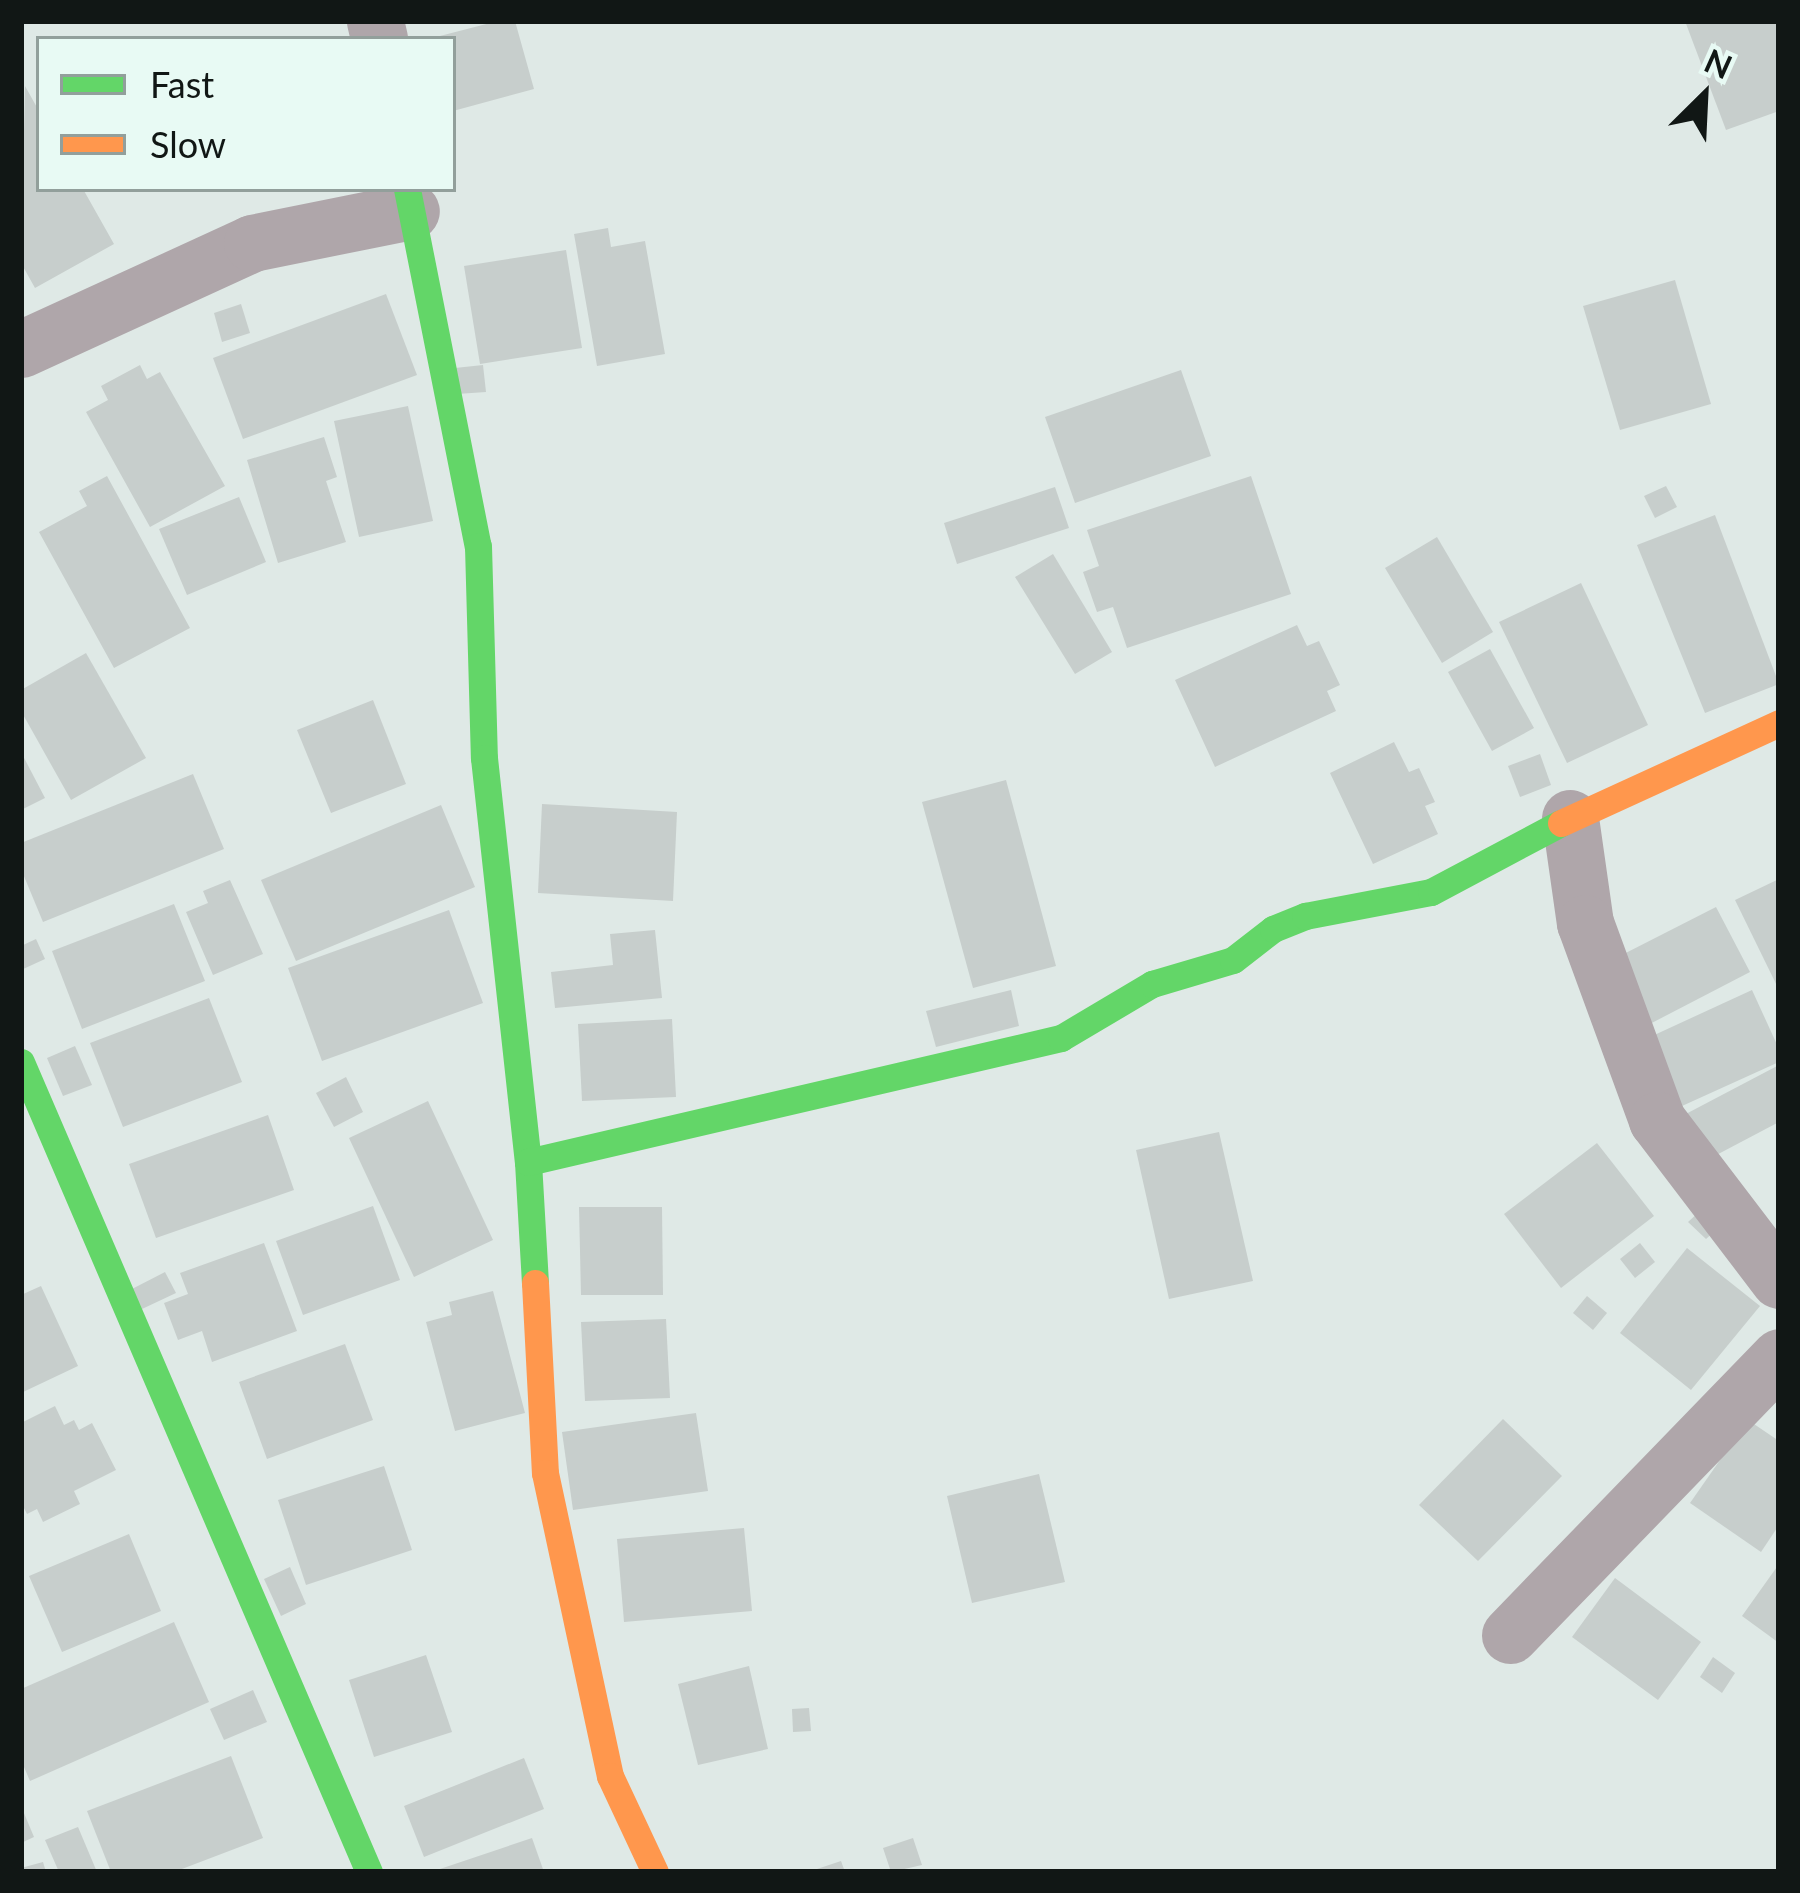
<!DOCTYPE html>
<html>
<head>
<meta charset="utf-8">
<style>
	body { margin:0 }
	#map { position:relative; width:1800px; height:1893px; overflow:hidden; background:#dfe9e6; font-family:Lato,sans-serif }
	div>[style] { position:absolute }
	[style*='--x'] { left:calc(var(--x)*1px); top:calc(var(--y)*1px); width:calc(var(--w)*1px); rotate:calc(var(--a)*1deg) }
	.building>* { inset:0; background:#c7cecc }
	.street>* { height:57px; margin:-28.5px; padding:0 28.5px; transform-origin:28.5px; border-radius:28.5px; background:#afa6aa }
	.fast>* { height:27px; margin:-13.5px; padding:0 13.5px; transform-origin:13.5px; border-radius:13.5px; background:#63d668 }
	.slow>* { height:27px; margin:-13.5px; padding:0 13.5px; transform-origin:13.5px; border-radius:13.5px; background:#ff974d }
	span { translate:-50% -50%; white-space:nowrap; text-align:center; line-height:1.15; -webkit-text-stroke:9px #e8faf4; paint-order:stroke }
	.frame { position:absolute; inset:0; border:24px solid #111715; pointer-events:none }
	.legend { position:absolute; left:36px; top:36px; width:420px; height:156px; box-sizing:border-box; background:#e8faf4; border:3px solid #929f9b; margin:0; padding:15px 21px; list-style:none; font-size:36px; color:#111715 }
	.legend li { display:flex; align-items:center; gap:24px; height:60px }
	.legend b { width:60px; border:3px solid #929f9b }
	.north { position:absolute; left:1644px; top:36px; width:120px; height:120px; -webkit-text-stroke:9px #e8faf4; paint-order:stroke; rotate:24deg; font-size:33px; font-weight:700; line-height:48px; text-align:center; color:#111715 }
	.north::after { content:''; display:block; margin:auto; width:42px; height:54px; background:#111715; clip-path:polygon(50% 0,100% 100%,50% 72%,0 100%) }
</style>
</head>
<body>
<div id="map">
	<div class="building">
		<i style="clip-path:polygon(498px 21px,515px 21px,534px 89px,453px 111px,453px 39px,436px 37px)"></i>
		<i style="clip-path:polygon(1685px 21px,1779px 21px,1779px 111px,1726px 130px)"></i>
		<i style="clip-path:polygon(25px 86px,39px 111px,39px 189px,83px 189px,114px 244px,35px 288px,21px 263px)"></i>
		<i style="clip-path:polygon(608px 228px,611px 247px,645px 241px,665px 354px,597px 366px,574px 234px)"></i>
		<i style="clip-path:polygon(566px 250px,582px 348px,480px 364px,464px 266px)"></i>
		<i style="clip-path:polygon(1675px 280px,1711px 404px,1620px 430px,1583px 306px)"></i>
		<i style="clip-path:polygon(386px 294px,417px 375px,243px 439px,213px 358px)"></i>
		<i style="clip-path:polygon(241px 304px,250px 333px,222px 342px,214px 313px)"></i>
		<i style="clip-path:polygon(140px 365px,147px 379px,160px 372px,225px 486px,150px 527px,86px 412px,108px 400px,101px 386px)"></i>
		<i style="clip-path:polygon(483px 365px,486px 392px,457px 394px,455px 368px)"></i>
		<i style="clip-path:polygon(1181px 370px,1211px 456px,1075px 503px,1045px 417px)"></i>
		<i style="clip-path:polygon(408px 406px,433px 521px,359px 537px,334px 421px)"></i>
		<i style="clip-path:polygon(324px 437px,337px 477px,326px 481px,346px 542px,278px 563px,247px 460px)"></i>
		<i style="clip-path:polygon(107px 476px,190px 628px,114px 668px,39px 532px,87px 506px,79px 491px)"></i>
		<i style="clip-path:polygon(1251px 476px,1291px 594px,1127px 648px,1113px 607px,1097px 612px,1083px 572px,1099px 566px,1087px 530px)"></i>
		<i style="clip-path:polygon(1666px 486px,1677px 507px,1655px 518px,1644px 496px)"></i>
		<i style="clip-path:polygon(1055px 487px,1069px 528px,957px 564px,944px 523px)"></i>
		<i style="clip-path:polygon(239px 497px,266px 562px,187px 595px,159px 529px)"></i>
		<i style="clip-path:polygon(1715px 515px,1779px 684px,1705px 713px,1637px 545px)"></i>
		<i style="clip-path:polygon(1437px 537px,1493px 632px,1442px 663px,1385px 568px)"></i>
		<i style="clip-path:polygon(1053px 554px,1112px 652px,1075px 674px,1015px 577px)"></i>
		<i style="clip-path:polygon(1581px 583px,1648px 725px,1567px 763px,1499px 622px)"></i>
		<i style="clip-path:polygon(1297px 625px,1307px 646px,1319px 641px,1340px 685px,1327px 691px,1336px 711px,1215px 767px,1175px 680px)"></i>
		<i style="clip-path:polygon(1490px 649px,1534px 728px,1492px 751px,1448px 672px)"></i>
		<i style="clip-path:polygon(86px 653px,146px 758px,71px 800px,21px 711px,21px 690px)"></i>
		<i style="clip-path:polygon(373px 700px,406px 784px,331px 813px,297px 730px)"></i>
		<i style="clip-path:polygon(1394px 742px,1409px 772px,1419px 768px,1435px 802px,1425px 806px,1438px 834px,1373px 864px,1330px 773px)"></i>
		<i style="clip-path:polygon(21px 752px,45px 798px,21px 810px)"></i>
		<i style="clip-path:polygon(1540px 754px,1551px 785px,1520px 797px,1508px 766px)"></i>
		<i style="clip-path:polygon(193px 774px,224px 849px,43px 922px,21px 869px,21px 843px)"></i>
		<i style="clip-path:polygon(1006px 780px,1056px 966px,973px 988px,922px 802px)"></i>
		<i style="clip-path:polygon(542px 804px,677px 812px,673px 901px,538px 893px)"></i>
		<i style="clip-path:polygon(441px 805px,475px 887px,296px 961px,261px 880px)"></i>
		<i style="clip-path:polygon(1779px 879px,1779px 990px,1735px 900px)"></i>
		<i style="clip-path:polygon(230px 880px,263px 954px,213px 975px,186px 912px,208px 903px,203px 891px)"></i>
		<i style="clip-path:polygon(174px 904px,205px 981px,82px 1029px,52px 951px)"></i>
		<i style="clip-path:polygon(1716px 907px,1750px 972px,1644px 1027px,1610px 961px)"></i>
		<i style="clip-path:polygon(449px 910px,483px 1003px,322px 1061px,288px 968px)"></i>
		<i style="clip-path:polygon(655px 930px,662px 998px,555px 1008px,551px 972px,613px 965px,610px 934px)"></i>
		<i style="clip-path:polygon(36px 939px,45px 959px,21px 970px,21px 946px)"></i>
		<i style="clip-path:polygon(1011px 990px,1019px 1026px,936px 1047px,926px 1011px)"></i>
		<i style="clip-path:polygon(1752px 990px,1779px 1049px,1779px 1062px,1682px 1106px,1650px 1037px)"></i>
		<i style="clip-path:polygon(209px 998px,242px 1082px,123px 1127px,90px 1043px)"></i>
		<i style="clip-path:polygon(672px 1019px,676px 1097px,582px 1101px,578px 1024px)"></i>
		<i style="clip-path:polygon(75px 1046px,92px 1085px,63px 1096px,47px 1058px)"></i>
		<i style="clip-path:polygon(1779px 1065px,1779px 1122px,1705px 1161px,1682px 1116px)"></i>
		<i style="clip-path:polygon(346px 1077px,363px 1112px,334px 1127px,316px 1093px)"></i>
		<i style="clip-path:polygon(428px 1101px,493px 1240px,414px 1277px,349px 1138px)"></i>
		<i style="clip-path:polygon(268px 1115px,294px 1190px,156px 1238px,129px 1164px)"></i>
		<i style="clip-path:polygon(1219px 1132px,1253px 1281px,1169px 1299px,1136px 1150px)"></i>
		<i style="clip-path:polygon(1597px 1143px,1654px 1216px,1561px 1288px,1504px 1214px)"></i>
		<i style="clip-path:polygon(1709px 1203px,1726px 1221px,1706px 1239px,1688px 1222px)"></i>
		<i style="clip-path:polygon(373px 1206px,400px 1280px,303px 1315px,276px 1241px)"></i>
		<i style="clip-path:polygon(579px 1207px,662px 1207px,663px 1295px,581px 1295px)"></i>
		<i style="clip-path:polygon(264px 1243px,297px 1331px,212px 1362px,202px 1331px,178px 1340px,164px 1303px,188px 1294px,180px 1273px)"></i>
		<i style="clip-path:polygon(1640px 1243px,1655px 1262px,1635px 1278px,1620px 1259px)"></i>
		<i style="clip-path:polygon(1687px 1248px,1760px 1306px,1691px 1390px,1620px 1333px)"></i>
		<i style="clip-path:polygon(165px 1272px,176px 1293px,142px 1309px,132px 1289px)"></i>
		<i style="clip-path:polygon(41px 1286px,78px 1366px,21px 1393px,21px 1295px)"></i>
		<i style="clip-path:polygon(493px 1291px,525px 1413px,455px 1431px,426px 1322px,452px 1315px,449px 1302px)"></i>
		<i style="clip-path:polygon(1587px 1296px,1607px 1313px,1593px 1330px,1573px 1313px)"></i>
		<i style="clip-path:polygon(666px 1319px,670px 1398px,585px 1401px,581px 1322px)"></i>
		<i style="clip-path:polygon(345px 1344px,373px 1420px,267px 1459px,239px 1382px)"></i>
		<i style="clip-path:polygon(55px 1406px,64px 1425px,74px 1420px,79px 1430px,92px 1423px,116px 1470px,74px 1491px,80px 1504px,43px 1522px,37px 1509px,27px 1514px,21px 1502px,21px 1423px)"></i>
		<i style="clip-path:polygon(696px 1413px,708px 1491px,573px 1510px,562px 1432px)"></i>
		<i style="clip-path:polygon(1503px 1419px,1562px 1476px,1478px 1561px,1419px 1505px)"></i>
		<i style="clip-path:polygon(1748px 1420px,1779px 1441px,1779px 1525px,1761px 1552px,1690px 1503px)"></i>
		<i style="clip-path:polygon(384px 1466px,412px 1550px,306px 1585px,278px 1500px)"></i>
		<i style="clip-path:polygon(1039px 1474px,1065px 1582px,972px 1603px,947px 1496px)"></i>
		<i style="clip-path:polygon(744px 1528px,752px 1611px,624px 1622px,617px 1539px)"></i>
		<i style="clip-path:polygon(129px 1534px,161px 1611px,62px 1652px,29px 1576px)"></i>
		<i style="clip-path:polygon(1779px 1564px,1779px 1643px,1742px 1616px)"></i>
		<i style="clip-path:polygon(290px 1567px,306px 1604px,281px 1616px,264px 1579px)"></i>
		<i style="clip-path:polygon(1615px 1578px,1701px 1642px,1658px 1700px,1572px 1637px)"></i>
		<i style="clip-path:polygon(174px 1622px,209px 1702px,30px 1781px,21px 1760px,21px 1689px)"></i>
		<i style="clip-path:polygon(426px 1655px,452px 1732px,374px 1757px,349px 1680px)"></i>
		<i style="clip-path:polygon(1713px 1657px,1735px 1673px,1722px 1693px,1700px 1677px)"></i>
		<i style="clip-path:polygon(749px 1666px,768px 1749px,698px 1765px,678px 1684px)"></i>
		<i style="clip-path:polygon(253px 1690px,267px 1722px,224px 1740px,210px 1709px)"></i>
		<i style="clip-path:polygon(809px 1708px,811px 1731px,793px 1732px,792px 1709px)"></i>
		<i style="clip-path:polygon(231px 1756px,263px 1838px,174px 1872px,111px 1872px,87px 1811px)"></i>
		<i style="clip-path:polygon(524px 1758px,544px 1809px,424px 1857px,404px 1806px)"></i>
		<i style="clip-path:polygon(21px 1806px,34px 1837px,21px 1843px)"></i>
		<i style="clip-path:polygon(78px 1827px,97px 1872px,59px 1872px,45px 1840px)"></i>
		<i style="clip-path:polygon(532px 1838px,544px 1872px,435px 1872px,434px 1871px)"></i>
		<i style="clip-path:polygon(913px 1838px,922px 1865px,891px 1872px,883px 1848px)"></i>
		<i style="clip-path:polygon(841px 1861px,845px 1872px,811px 1872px,811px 1871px)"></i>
		<i style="clip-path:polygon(43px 1862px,46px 1872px,21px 1872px,21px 1868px)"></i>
	</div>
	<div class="street">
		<i style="--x:375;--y:21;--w:18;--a:77"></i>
		<i style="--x:21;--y:349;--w:254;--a:-24.6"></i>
		<i style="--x:252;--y:243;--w:162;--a:-11.4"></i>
		<i style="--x:1570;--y:818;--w:106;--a:81.9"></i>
		<i style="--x:1585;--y:923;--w:210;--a:69.9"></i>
		<i style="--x:1657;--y:1120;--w:201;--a:52.7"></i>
		<i style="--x:1510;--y:1635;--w:387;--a:-45.9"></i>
	</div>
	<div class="fast">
		<i style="--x:407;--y:189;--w:364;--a:78.8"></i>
		<i style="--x:478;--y:546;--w:212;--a:88.4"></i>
		<i style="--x:484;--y:758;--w:406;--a:83.8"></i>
		<i style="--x:528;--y:1162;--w:121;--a:86.7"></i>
		<i style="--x:21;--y:1062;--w:882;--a:66.75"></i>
		<i style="--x:528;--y:1162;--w:547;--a:-13.1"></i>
		<i style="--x:1061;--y:1038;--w:106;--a:-30.7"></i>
		<i style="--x:1152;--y:984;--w:84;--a:-16.5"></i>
		<i style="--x:1233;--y:960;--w:51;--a:-37.8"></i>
		<i style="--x:1273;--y:929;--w:35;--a:-22"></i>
		<i style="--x:1305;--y:916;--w:128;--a:-10.8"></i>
		<i style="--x:1431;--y:892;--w:147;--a:-28"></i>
	</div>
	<div class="slow">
		<i style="--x:1561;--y:823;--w:240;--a:-24.6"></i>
		<i style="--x:535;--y:1283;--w:190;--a:87"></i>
		<i style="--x:545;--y:1473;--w:310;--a:77.9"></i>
		<i style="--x:610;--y:1776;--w:106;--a:64.9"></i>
	</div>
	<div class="frame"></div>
	<ul class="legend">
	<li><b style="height:15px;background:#63d668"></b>Fast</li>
	<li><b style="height:15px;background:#ff974d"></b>Slow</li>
	</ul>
	<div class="north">N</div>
</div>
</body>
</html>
